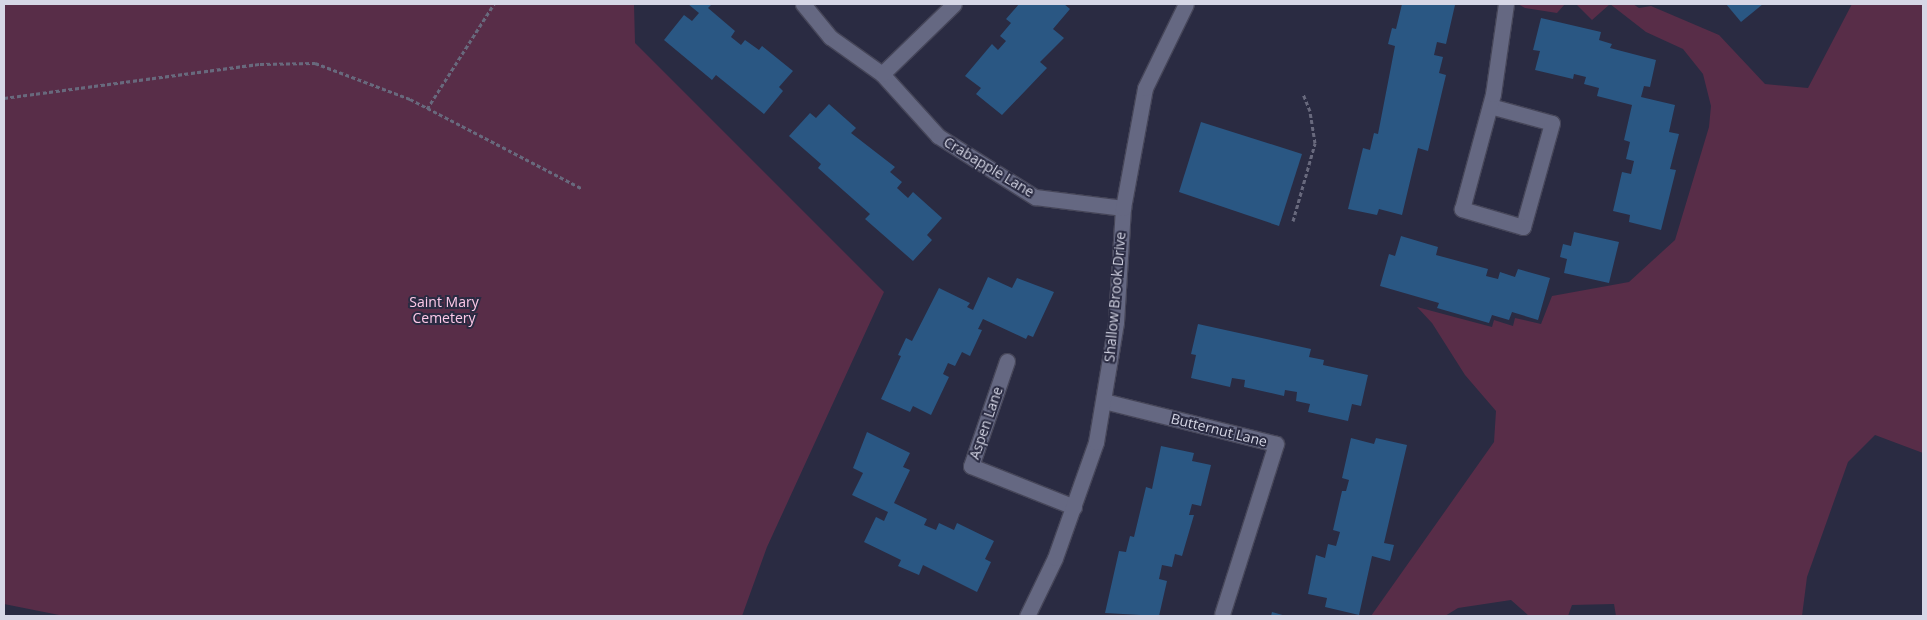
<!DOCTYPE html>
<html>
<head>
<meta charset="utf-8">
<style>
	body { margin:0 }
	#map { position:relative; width:1927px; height:620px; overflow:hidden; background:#2a2b42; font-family:"Open Sans",sans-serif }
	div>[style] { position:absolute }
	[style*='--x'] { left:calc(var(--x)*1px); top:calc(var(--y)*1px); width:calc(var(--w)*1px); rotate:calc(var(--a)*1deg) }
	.green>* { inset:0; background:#582d48 }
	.building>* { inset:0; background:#2a5783 }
	.path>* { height:3px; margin-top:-1.5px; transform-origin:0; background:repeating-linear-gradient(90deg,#68697d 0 4px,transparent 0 6.5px) }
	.roads { filter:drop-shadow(1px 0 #464659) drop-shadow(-1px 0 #464659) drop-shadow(0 1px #464659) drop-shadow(0 -1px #464659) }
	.minor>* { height:15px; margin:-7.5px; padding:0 7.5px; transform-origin:7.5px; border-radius:7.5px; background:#656882 }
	span { translate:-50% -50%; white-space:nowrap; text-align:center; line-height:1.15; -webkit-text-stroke:4px #2a2b42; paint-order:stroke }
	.street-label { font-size:14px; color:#d6d7e6 }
	.park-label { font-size:14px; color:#fec9e8 }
	.frame { position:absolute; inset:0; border:5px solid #d6d7e6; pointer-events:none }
</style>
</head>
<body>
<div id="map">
	<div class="green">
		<i style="clip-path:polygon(4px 4px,634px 4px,635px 43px,884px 292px,767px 547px,742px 616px,64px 616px,4px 604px)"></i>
		<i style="clip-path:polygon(1518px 4px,1565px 4px,1557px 13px,1525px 8px)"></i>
		<i style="clip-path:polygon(1576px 4px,1610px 4px,1592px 20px)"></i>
		<i style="clip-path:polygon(1610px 4px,1633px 4px,1639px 8px,1651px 6px,1719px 35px,1765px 84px,1808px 88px,1852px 4px,1923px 4px,1923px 453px,1875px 435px,1848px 462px,1807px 577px,1802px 616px,1616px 616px,1614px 604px,1572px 605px,1568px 616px,1529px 616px,1511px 600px,1458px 608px,1445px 616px,1371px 616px,1494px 442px,1496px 411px,1465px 375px,1432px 323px,1417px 307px,1492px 327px,1494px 320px,1513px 326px,1515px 318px,1541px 324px,1552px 296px,1629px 282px,1675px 240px,1709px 127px,1711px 106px,1703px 74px,1683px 49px,1646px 32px)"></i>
	</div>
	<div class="building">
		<i style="clip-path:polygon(688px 4px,712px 4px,708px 8px,735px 31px,731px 37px,741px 45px,745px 40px,759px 50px,762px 46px,793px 71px,779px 87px,783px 91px,764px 114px,716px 75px,712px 80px,664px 40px,684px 15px,692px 21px,699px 13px)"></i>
		<i style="clip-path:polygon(1019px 4px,1064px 4px,1070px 9px,1053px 29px,1064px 38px,1040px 62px,1047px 68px,1002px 115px,976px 94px,981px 88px,965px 76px,992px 44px,998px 50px,1006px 41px,1000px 36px,1011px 23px,1006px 19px)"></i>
		<i style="clip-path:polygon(1402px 4px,1455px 5px,1446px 44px,1437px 42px,1434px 55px,1443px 57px,1439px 73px,1446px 75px,1428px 151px,1418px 148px,1402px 215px,1379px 209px,1377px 215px,1348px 209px,1363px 148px,1370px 150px,1374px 133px,1378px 134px,1395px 46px,1388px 44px,1392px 28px,1396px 29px)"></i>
		<i style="clip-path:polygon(1726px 4px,1763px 4px,1741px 22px)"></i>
		<i style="clip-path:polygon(1541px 18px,1601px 32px,1599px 40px,1612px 44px,1610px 48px,1656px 60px,1650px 87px,1644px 86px,1641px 97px,1675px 105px,1669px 132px,1679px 134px,1670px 169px,1676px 170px,1661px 230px,1629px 222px,1630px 215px,1613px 211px,1622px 172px,1631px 174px,1634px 161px,1626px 159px,1630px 142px,1624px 140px,1632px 105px,1597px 96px,1599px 88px,1584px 84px,1586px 77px,1574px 74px,1573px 79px,1535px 70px,1540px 51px,1533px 50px)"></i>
		<i style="clip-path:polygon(829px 104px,856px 128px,851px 133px,895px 167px,890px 172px,902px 182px,897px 188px,908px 198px,913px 192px,942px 218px,927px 235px,932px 240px,913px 261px,865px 219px,870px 214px,818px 168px,821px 164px,789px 136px,810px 113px,816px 118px)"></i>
		<i style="clip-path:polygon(1201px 122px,1302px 154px,1279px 226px,1179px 192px)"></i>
		<i style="clip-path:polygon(1574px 232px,1619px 242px,1609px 283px,1564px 273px,1567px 259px,1560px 257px,1563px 244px,1571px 246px)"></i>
		<i style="clip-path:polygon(1401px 236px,1438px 247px,1436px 255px,1488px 269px,1486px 276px,1498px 279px,1500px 272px,1515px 277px,1518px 269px,1550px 278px,1538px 320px,1512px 312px,1509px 320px,1492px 315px,1489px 323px,1437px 308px,1439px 303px,1380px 286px,1389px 254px,1395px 256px)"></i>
		<i style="clip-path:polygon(988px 277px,1012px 288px,1017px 278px,1054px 292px,1033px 337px,1028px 335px,1026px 339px,983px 319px,978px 329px,982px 330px,970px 356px,962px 352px,955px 366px,948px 363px,943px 374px,949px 377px,931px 415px,913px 406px,910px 412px,881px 399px,901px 356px,898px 355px,906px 338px,912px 341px,939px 288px,970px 303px,967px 307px,973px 310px)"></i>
		<i style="clip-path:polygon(1198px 324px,1311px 349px,1309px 357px,1324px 360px,1323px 365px,1368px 375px,1361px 406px,1352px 404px,1348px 421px,1308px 412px,1310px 404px,1296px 401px,1297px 392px,1285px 390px,1284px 396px,1244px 387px,1245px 380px,1232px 378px,1230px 387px,1191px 378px,1196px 355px,1191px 354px)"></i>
		<i style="clip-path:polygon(867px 432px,910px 453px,903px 467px,910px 470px,894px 503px,927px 519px,924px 525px,936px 530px,939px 523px,954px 530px,957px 523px,994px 541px,985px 559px,991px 562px,977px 592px,923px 565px,919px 575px,898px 566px,901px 560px,864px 542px,876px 517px,884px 521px,888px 512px,852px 495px,863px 473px,853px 468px)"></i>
		<i style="clip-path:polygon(1351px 438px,1374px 444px,1376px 438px,1407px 445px,1384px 543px,1394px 545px,1390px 561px,1372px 556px,1359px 615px,1325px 607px,1327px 598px,1308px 594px,1316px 555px,1325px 558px,1328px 544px,1336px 546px,1340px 532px,1333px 530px,1342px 491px,1346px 491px,1349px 480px,1342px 478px)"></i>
		<i style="clip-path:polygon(1161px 446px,1194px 453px,1192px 461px,1211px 465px,1201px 506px,1192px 504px,1189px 515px,1194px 515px,1182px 556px,1175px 554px,1172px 567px,1162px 565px,1159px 579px,1167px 581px,1159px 616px,1105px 613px,1119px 551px,1126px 552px,1130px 536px,1134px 537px,1146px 487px,1152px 489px)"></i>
		<i style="clip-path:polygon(1272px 612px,1286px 616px,1271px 616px)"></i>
	</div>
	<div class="path">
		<i style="--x:4;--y:98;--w:258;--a:-7.6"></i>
		<i style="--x:260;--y:64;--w:55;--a:-1"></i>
		<i style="--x:315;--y:63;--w:102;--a:20.8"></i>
		<i style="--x:410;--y:99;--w:193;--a:27.5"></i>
		<i style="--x:427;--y:109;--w:125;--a:-57.5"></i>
		<i style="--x:1293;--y:221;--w:81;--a:-74.2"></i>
		<i style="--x:1315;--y:143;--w:32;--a:-99"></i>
		<i style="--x:1310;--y:111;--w:18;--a:-112"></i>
	</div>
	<div class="roads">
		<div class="minor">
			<i style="--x:803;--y:4;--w:43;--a:50.7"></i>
			<i style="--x:830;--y:37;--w:64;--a:35.4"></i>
			<i style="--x:882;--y:74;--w:84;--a:47.9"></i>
			<i style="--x:938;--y:136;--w:115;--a:32.2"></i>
			<i style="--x:1035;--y:197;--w:89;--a:7.1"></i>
			<i style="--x:882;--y:74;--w:100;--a:-44.2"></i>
			<i style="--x:1490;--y:106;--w:64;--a:15.3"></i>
			<i style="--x:1552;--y:123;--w:108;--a:105.6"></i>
			<i style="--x:1523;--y:227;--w:64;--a:-163.6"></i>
			<i style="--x:1462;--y:209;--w:119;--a:-74.9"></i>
			<i style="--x:1493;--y:94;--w:91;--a:-81.8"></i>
			<i style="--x:1007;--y:361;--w:111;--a:108.9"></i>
			<i style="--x:971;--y:466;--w:111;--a:21.7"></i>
			<i style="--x:1104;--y:401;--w:177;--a:14"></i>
			<i style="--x:1276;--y:444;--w:178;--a:107.6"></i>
			<i style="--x:1027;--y:616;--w:64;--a:-64.2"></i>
			<i style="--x:1055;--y:558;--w:123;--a:-70.5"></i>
			<i style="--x:1096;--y:442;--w:122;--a:-80.5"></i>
			<i style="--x:1116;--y:322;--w:114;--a:-86.5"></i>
			<i style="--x:1123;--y:208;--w:122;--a:-79.6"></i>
			<i style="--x:1145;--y:88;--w:93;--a:-64"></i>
		</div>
	</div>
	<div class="street-label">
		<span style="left:989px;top:167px;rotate:31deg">Crabapple Lane</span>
		<span style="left:1115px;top:297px;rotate:-85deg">Shallow Brook Drive</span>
		<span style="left:986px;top:423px;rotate:-71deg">Aspen Lane</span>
		<span style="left:1219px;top:430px;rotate:14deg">Butternut Lane</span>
	</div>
	<div class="park-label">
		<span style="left:444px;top:310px">Saint Mary<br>Cemetery</span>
	</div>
	<div class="frame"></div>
</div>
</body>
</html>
